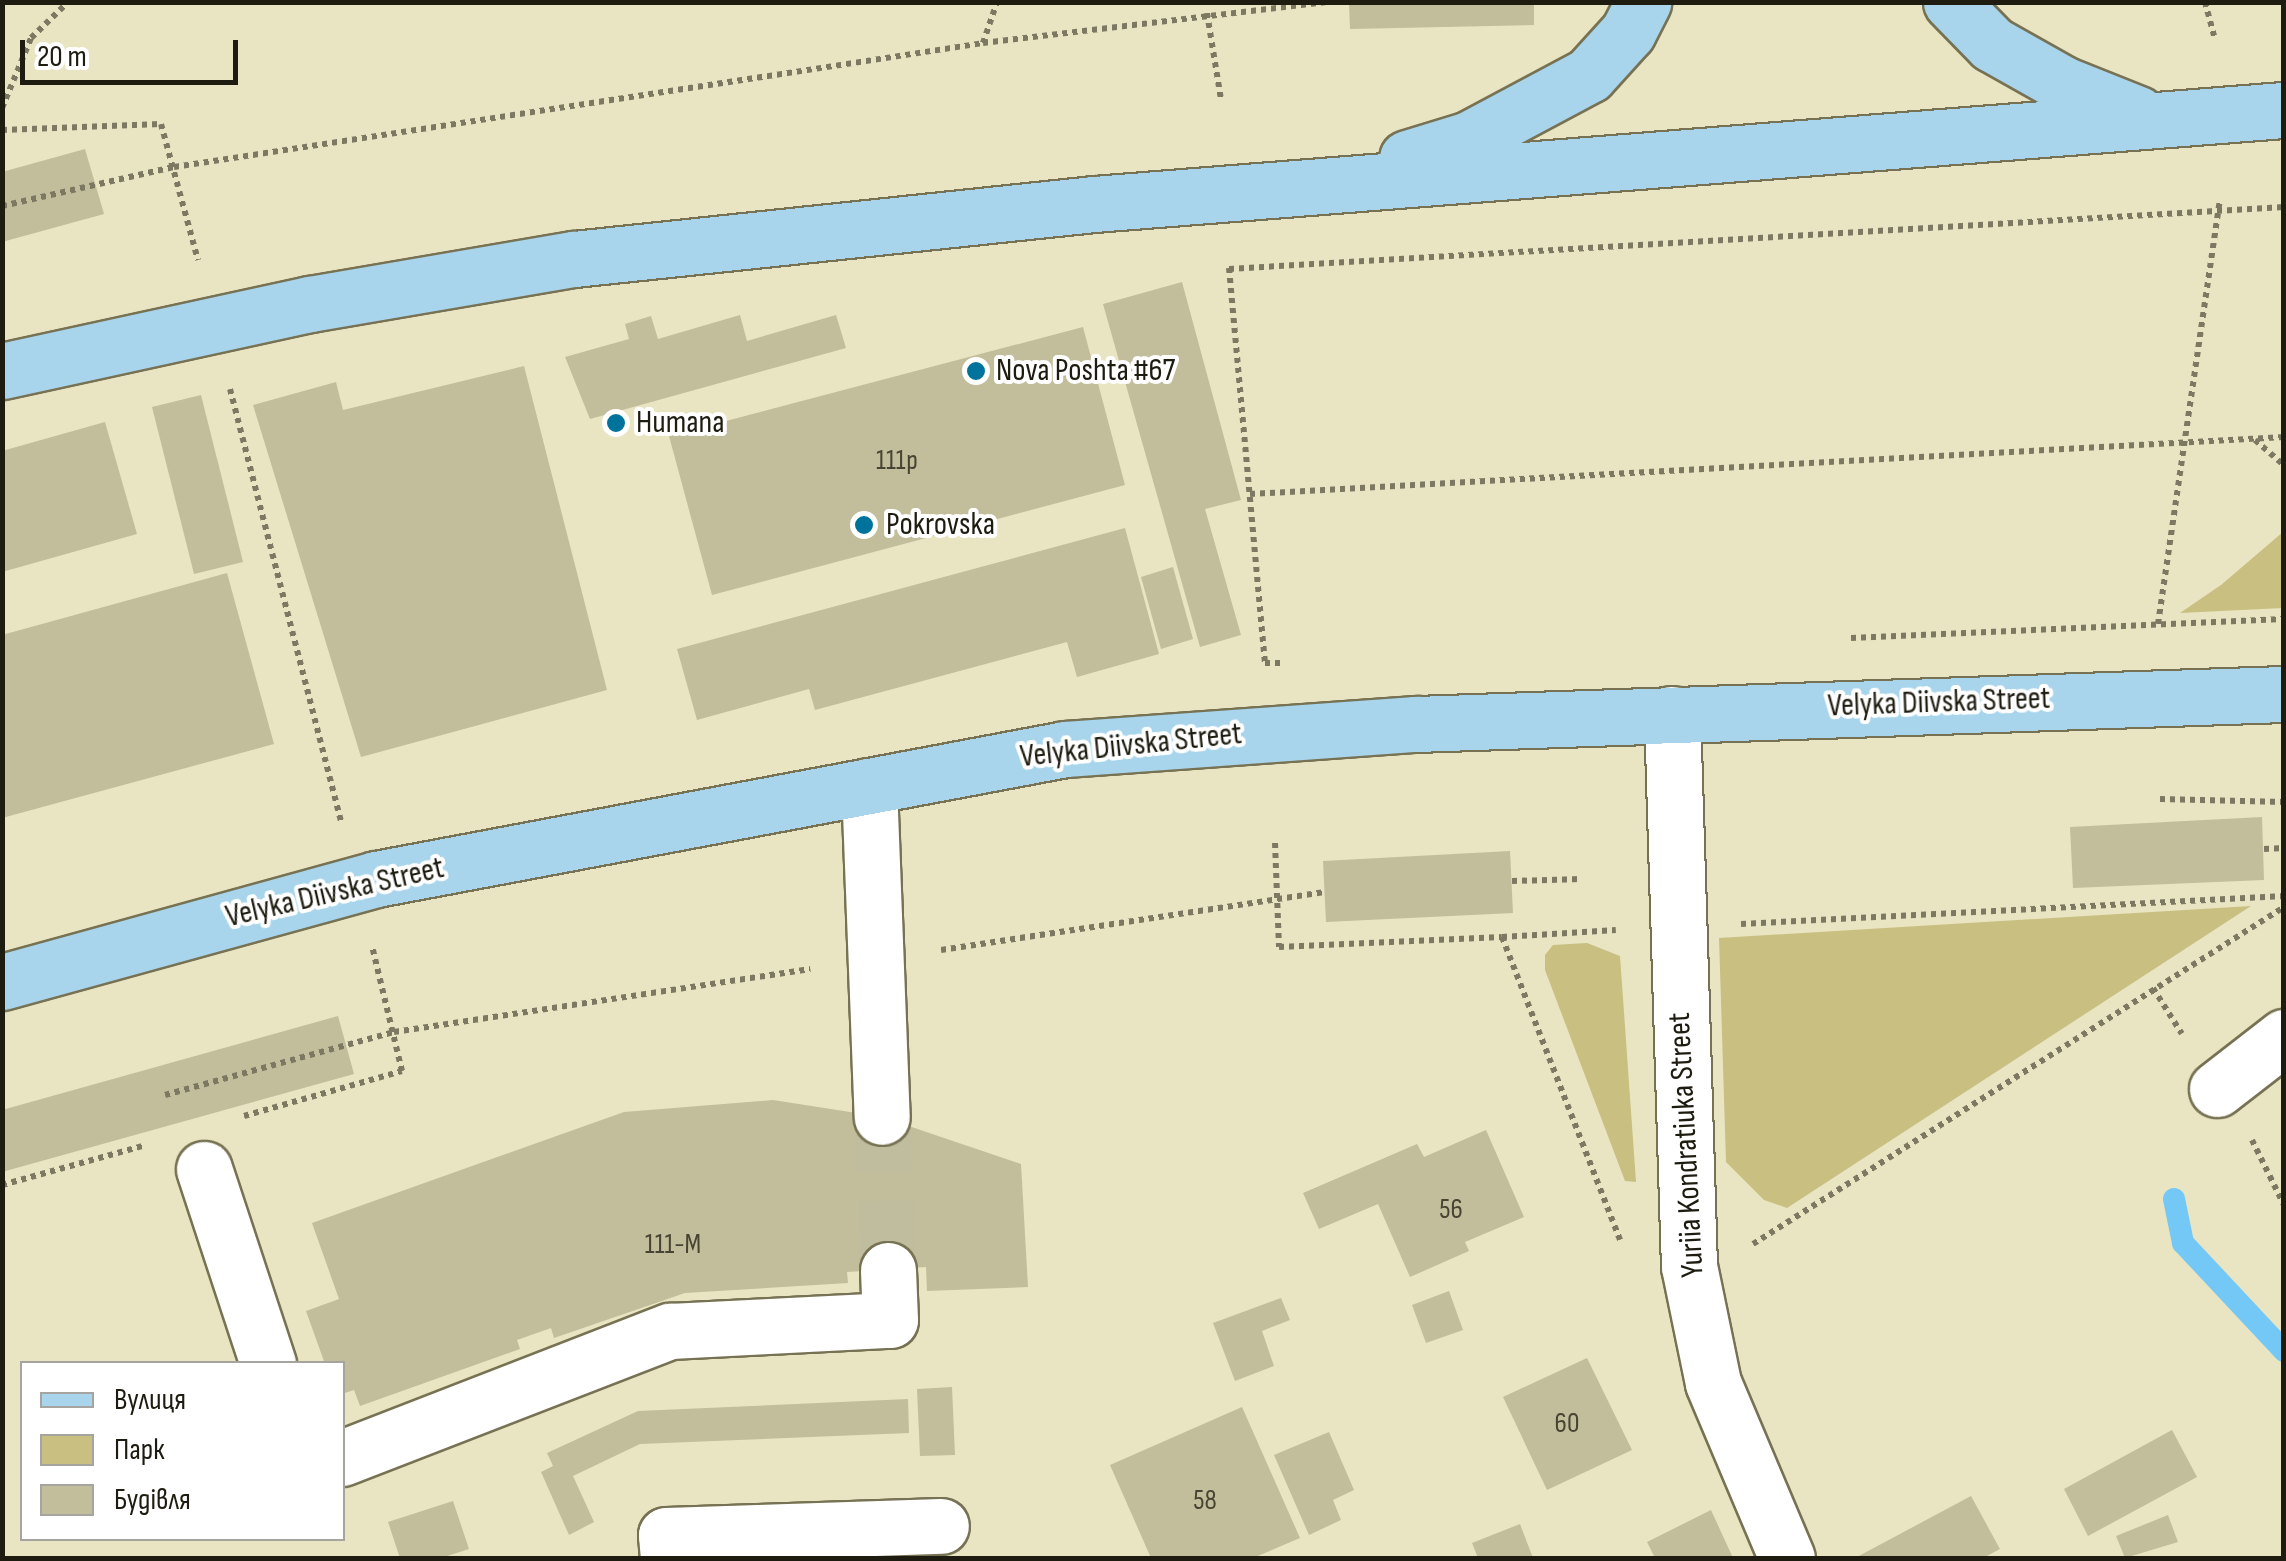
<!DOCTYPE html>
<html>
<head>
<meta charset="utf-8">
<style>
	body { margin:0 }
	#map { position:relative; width:2286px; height:1561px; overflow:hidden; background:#e9e4c2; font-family:"Sofia Sans Condensed",sans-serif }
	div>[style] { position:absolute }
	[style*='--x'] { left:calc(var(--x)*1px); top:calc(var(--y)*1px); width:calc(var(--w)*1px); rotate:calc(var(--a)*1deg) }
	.green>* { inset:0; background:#c9bf81 }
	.stream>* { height:22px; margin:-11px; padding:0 11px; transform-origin:11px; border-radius:11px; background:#74c8f5 }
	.building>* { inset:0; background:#c2bd9b }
	.minor-tunnel>* { height:55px; margin-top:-27.5px; transform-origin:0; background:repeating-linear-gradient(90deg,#c0bc9e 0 55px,transparent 0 83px) }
	.path>* { height:6px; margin-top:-3px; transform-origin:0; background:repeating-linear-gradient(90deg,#7c7862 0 5px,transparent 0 10px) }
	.roads { filter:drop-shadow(2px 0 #777253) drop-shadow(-2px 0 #777253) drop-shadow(0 2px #777253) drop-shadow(0 -2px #777253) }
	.minor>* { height:55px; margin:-27.5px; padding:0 27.5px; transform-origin:27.5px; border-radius:27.5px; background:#fff }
	.major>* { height:55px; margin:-27.5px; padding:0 27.5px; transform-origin:27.5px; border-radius:27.5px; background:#a8d5ec }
	.dots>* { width:28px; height:28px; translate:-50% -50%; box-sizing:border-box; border:5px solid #fff; border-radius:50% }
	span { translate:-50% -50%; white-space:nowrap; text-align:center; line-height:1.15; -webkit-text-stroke:8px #fff; paint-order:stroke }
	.number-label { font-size:28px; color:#474433 }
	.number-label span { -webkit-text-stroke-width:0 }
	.poi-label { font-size:32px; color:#1e1c10 }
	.left { translate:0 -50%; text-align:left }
	.street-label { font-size:32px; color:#1e1c10 }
	.frame { position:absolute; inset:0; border:5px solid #1e1c10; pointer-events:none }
	.legend { position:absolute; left:20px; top:1361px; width:325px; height:180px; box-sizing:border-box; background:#fff; border:2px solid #a5a49f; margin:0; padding:12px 18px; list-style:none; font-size:30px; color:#1e1c10 }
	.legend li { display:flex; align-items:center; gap:20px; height:50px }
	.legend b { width:50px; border:2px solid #a5a49f }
	.scale { position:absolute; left:20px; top:40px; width:218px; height:45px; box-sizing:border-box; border:5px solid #1e1c10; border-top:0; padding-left:12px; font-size:30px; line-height:35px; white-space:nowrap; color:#1e1c10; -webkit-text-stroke:8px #fff; paint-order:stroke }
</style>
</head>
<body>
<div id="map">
	<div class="green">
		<i style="clip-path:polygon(2283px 532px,2283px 608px,2180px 613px,2221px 585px)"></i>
		<i style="clip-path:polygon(2251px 906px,1787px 1208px,1764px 1200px,1726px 1162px,1719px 938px)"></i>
		<i style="clip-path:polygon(1587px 943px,1620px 956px,1636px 1182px,1625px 1181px,1545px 970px,1545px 955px,1553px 945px)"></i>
	</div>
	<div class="stream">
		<i style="--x:2174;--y:1199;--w:45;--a:78.4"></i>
		<i style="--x:2183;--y:1243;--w:148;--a:46.9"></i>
	</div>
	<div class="building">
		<i style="clip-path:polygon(1349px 2px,1534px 2px,1534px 25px,1350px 29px)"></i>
		<i style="clip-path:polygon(85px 149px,104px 214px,2px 242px,2px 172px)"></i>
		<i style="clip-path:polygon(1182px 282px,1241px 500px,1205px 509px,1241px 635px,1200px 647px,1103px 304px)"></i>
		<i style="clip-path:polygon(740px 315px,747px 341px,836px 315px,846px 348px,590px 419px,565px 357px,629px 339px,625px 324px,651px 316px,658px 339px)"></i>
		<i style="clip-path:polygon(1083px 327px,1125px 485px,712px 595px,669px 436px)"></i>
		<i style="clip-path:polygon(524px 366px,607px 690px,361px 757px,253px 405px,336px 382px,343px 410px)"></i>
		<i style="clip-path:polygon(201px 395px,243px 562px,194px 574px,152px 407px)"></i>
		<i style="clip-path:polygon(105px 422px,137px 534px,2px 572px,2px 451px)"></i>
		<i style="clip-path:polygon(1125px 528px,1159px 654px,1077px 677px,1067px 642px,815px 710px,809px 689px,697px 720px,677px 649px)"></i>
		<i style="clip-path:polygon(1173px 567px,1193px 639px,1161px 649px,1141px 577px)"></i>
		<i style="clip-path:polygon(227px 573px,274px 744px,2px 818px,2px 635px)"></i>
		<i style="clip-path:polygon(2262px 817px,2264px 880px,2073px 888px,2070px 827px)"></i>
		<i style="clip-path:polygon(1510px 851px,1513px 913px,1326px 922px,1323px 861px)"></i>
		<i style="clip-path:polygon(338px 1016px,354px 1074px,2px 1172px,2px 1110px)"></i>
		<i style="clip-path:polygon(773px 1100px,882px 1117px,1021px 1164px,1028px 1287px,927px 1291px,926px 1267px,847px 1272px,848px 1283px,685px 1293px,554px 1338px,551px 1328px,517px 1340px,520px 1349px,360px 1406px,354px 1390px,342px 1394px,342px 1364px,325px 1364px,306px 1311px,339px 1299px,312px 1223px,624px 1112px)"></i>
		<i style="clip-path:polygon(1486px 1130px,1524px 1217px,1465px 1242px,1469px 1251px,1410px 1277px,1378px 1204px,1319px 1229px,1303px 1193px,1417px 1144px,1424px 1157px)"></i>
		<i style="clip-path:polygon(1449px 1291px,1463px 1330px,1426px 1343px,1412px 1305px)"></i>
		<i style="clip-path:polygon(1281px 1298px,1290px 1320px,1262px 1331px,1274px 1366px,1235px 1381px,1213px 1323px)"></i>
		<i style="clip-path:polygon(1587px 1358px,1632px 1450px,1547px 1490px,1503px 1397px)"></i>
		<i style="clip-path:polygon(952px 1387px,955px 1455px,920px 1456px,917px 1389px)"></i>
		<i style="clip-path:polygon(908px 1399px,909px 1433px,640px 1444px,573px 1476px,594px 1522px,569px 1535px,541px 1472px,553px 1466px,547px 1453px,638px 1411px)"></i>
		<i style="clip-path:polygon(1242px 1407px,1300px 1538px,1253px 1558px,1151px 1558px,1110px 1465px)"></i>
		<i style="clip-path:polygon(2172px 1430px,2197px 1477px,2088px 1536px,2064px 1489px)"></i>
		<i style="clip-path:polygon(1329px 1432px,1354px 1490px,1333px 1500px,1341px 1520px,1309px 1535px,1274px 1455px)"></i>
		<i style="clip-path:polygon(1971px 1496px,2000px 1549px,1983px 1558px,1855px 1558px)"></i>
		<i style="clip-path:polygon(453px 1501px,469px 1549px,441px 1558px,400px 1558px,388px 1522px)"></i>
		<i style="clip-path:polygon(1711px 1510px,1733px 1558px,1655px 1558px,1647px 1542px)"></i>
		<i style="clip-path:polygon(2168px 1515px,2178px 1542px,2125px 1558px,2116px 1536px)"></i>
		<i style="clip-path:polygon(1520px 1524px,1533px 1558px,1478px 1558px,1472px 1543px)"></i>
	</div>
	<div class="minor-tunnel">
		<i style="--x:882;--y:1117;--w:153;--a:87.8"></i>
	</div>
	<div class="path">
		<i style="--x:2205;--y:2;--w:38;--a:75"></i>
		<i style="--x:1207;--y:13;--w:87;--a:80.8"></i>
		<i style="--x:983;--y:43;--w:43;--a:-71.1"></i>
		<i style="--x:2;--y:108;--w:76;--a:-67.5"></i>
		<i style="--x:31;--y:38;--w:52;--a:-44.2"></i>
		<i style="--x:2;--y:130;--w:159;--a:-2.2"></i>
		<i style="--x:161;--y:124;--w:141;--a:74.8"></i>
		<i style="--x:2;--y:206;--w:176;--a:-12.8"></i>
		<i style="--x:174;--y:167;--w:818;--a:-8.71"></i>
		<i style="--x:983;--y:43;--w:346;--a:-6.8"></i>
		<i style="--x:1229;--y:268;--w:398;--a:84.8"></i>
		<i style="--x:1229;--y:269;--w:1057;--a:-3.36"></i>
		<i style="--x:230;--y:389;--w:447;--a:75.6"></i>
		<i style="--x:2255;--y:440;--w:38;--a:41"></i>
		<i style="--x:1250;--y:494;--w:1036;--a:-3.16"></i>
		<i style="--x:2158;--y:624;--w:429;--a:-81.7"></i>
		<i style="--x:1851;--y:638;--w:433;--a:-2.5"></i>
		<i style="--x:1265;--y:663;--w:19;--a:0"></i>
		<i style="--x:2160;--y:799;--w:124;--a:1.4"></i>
		<i style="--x:1275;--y:843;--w:104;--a:87.8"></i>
		<i style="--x:1279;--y:947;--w:223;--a:-2.6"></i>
		<i style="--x:1502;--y:937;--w:325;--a:68.7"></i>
		<i style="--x:2264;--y:849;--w:20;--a:-3"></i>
		<i style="--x:1512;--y:881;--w:69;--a:-1.7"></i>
		<i style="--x:1741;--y:924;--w:544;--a:-2.95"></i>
		<i style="--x:1502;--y:937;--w:114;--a:-3.5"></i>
		<i style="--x:941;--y:950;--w:388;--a:-8.6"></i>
		<i style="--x:2153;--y:988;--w:54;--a:57.8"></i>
		<i style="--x:165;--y:1095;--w:238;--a:-15.4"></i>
		<i style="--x:394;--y:1032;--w:421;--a:-8.6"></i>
		<i style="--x:244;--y:1116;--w:164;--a:-15.9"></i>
		<i style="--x:402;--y:1071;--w:129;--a:-103.5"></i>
		<i style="--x:2252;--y:1140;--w:72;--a:63.8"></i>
		<i style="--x:2;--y:1185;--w:149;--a:-15.5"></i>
		<i style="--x:1753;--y:1244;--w:629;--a:-32.4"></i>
	</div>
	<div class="roads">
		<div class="minor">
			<i style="--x:1672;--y:714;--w:552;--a:88.24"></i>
			<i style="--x:1689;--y:1266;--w:119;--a:78.4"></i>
			<i style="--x:1713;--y:1383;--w:190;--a:67.1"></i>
			<i style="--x:869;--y:786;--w:331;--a:87.8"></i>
			<i style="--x:2217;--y:1089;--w:85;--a:-37.8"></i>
			<i style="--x:204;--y:1169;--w:205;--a:71.8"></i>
			<i style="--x:342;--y:1458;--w:352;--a:-21.2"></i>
			<i style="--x:670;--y:1331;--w:220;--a:-2.9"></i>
			<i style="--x:890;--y:1320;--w:50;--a:-92.3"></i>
			<i style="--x:668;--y:1558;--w:23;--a:-95"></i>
			<i style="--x:666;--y:1535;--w:275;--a:-1.9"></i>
		</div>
		<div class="major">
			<i style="--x:1951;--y:2;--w:59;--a:45.7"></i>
			<i style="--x:1992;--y:44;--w:81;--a:29.4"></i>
			<i style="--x:2063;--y:84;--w:81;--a:21.8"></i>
			<i style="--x:1407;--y:158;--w:65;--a:-17"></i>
			<i style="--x:1469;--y:139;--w:136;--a:-28.1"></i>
			<i style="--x:1589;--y:75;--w:58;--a:-47.8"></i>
			<i style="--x:1628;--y:32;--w:34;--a:-63"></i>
			<i style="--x:2;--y:371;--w:315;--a:-12.3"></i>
			<i style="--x:310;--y:304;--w:268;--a:-9.7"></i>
			<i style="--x:574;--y:259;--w:523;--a:-6.04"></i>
			<i style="--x:1094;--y:204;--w:1194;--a:-4.52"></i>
			<i style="--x:2;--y:982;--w:388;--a:-15.4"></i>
			<i style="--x:376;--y:879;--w:701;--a:-10.68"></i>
			<i style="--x:1065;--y:749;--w:352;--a:-4.1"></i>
			<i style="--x:1416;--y:724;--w:869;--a:-1.98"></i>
		</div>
	</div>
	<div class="dots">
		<i style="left:976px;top:371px;background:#00739d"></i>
		<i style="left:616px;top:423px;background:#00739d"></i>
		<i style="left:864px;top:525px;background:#00739d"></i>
	</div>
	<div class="number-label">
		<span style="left:897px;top:461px">111р</span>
		<span style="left:1451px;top:1210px">56</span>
		<span style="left:673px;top:1245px">111-М</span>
		<span style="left:1567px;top:1424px">60</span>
		<span style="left:1205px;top:1501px">58</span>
	</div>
	<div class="poi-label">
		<span class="left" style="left:996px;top:371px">Nova Poshta #67</span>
		<span class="left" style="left:636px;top:423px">Humana</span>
		<span class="left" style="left:886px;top:525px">Pokrovska</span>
	</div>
	<div class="street-label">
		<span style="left:1939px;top:703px;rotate:-2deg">Velyka Diivska Street</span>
		<span style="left:1131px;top:746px;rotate:-6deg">Velyka Diivska Street</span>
		<span style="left:335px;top:893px;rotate:-13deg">Velyka Diivska Street</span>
		<span style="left:1687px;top:1145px;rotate:-93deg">Yuriia Kondratiuka Street</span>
	</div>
	<div class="frame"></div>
	<ul class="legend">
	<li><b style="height:12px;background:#a8d5ec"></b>Вулиця</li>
	<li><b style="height:28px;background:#c9bf81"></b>Парк</li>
	<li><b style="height:28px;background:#c2bd9b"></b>Будівля</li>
	</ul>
	<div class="scale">20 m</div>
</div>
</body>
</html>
